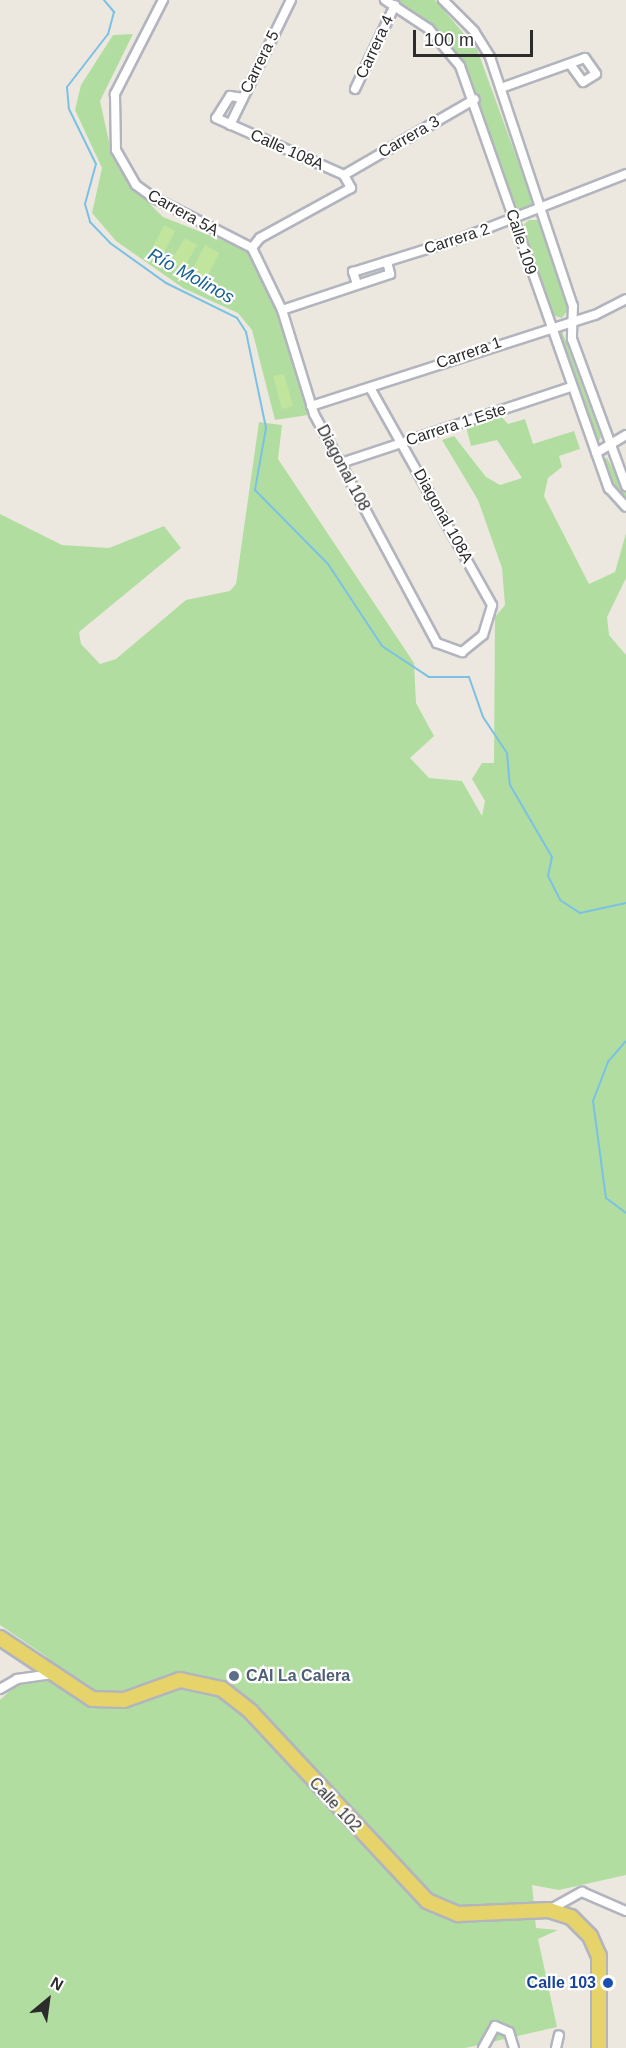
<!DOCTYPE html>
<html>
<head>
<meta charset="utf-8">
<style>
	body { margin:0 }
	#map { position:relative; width:626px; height:2048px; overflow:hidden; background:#ece8df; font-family:Helvetica,sans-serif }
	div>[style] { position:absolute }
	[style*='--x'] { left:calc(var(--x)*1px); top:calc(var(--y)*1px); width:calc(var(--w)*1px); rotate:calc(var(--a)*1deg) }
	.green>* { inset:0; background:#b1dea0 }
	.pitch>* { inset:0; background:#c1e59d }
	.stream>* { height:2px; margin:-1px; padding:0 1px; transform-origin:1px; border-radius:1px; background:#7bc1e6 }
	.roads { filter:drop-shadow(2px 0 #b2b4be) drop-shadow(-2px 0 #b2b4be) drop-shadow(0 2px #b2b4be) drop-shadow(0 -2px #b2b4be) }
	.minor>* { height:8px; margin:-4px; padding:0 4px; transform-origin:4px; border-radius:4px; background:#fff }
	.primary>* { height:14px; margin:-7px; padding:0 7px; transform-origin:7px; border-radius:7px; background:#e6d36a }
	.dots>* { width:16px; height:16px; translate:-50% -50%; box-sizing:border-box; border:3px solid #fff; border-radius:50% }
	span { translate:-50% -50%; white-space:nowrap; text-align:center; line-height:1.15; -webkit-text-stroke:4.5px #fff; paint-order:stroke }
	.street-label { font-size:16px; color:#2c2c2c }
	.service-label { font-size:16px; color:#4e5e75; font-weight:700 }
	.left { translate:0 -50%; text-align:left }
	.transit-label { font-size:16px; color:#164399; font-weight:700 }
	.right { translate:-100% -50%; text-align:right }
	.water-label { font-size:18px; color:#186093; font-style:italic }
	.north { position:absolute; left:18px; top:1970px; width:60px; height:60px; -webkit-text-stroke:4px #fff; paint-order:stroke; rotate:29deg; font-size:16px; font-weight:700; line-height:24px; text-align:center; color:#2c2c2c }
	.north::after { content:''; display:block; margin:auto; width:21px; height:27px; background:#2c2c2c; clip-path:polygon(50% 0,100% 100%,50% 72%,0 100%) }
	.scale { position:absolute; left:413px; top:30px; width:120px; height:27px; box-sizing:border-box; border:3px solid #2c2c2c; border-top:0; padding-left:8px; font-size:18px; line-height:21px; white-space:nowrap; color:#2c2c2c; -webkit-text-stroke:4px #fff; paint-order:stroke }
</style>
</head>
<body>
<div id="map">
	<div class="green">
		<i style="clip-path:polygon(395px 0,435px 0,477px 49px,533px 203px,528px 209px,514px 209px,465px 63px,437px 30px)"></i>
		<i style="clip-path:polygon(133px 34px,100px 101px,110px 146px,134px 188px,163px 217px,252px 252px,279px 315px,308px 415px,275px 420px,252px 330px,238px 313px,183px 288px,116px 241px,92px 213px,102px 168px,75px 110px,81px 85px,113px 35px)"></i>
		<i style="clip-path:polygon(529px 220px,540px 220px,569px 309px,562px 318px,551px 315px,522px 226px)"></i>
		<i style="clip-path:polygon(562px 331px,601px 437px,597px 445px,555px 333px)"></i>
		<i style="clip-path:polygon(499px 414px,508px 424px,525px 419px,533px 444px,574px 431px,580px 449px,559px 456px,562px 467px,548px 478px,544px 496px,589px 584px,615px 572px,626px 533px,626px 578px,607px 617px,609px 635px,626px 655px,626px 1875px,559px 1890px,532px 1885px,536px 1928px,558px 1930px,538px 1939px,557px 2027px,465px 2048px,0 2048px,0 1700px,47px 1657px,0 1625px,0 514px,62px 545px,109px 548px,164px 526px,181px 548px,79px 632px,81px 644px,100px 664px,116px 659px,186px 600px,230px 591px,236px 584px,259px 422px,282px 425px,278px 459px,414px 663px,416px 703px,434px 736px,410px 758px,429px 778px,462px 781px,482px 816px,485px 801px,472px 779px,482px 763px,494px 763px,495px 617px,505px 605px,502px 568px,478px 500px,442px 440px,454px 436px,486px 477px,500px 485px,522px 478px,497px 440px,471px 446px,465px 423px)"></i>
		<i style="clip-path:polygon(607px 458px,626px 493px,626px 502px,610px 484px,602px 459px)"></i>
	</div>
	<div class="pitch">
		<i style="clip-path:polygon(164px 225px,175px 231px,163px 255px,152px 249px)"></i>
		<i style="clip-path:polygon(185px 238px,197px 245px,183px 269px,170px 262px)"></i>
		<i style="clip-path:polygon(205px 245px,219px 253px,205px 281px,190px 274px)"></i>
		<i style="clip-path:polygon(284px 374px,293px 406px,282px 409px,273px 376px)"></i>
	</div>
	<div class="stream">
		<i style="--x:104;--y:0;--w:16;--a:50"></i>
		<i style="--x:114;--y:12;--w:23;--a:105"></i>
		<i style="--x:108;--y:34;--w:67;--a:127.7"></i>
		<i style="--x:67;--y:87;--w:22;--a:85"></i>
		<i style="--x:69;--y:109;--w:61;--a:63.9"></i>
		<i style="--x:96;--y:164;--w:41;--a:105.4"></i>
		<i style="--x:85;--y:204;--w:19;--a:74"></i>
		<i style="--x:90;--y:222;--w:29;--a:46"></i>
		<i style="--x:110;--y:243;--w:69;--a:35.5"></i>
		<i style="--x:166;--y:283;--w:79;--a:26.2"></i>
		<i style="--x:237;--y:318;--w:17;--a:57"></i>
		<i style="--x:246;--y:332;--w:98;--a:78.2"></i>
		<i style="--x:266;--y:428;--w:63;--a:100.1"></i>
		<i style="--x:255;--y:490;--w:104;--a:45.4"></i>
		<i style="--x:328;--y:564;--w:98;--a:56.6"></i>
		<i style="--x:382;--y:646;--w:56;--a:33.4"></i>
		<i style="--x:429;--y:677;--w:40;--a:0"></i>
		<i style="--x:469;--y:677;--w:42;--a:70.7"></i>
		<i style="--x:483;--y:717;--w:43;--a:56.3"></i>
		<i style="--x:507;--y:753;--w:32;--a:85"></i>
		<i style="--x:510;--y:785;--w:83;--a:59.7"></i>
		<i style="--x:552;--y:857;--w:19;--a:102"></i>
		<i style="--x:548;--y:876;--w:27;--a:63"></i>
		<i style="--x:560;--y:900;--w:24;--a:33"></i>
		<i style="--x:580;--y:913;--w:47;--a:-12.3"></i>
		<i style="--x:626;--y:1041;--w:28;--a:131"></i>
		<i style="--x:608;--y:1062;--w:42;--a:111"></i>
		<i style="--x:593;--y:1101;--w:98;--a:82.4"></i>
		<i style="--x:606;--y:1198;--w:25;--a:37"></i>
	</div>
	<div class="roads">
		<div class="minor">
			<i style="--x:163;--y:0;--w:106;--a:117.1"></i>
			<i style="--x:115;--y:94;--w:56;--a:89"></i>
			<i style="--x:116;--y:150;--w:40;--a:60.3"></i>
			<i style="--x:136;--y:185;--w:22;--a:36"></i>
			<i style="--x:154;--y:198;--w:110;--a:27"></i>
			<i style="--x:385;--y:0;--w:53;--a:33.4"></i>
			<i style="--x:429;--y:29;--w:48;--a:50"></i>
			<i style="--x:460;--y:66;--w:448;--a:70.6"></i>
			<i style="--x:609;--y:488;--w:25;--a:48"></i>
			<i style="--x:443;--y:0;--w:44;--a:45"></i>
			<i style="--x:474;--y:31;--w:31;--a:58"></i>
			<i style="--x:490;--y:57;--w:262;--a:71.6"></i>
			<i style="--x:573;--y:306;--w:33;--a:92"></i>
			<i style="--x:572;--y:339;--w:157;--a:69.8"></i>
			<i style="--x:501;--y:88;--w:89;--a:-19.7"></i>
			<i style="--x:585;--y:58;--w:19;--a:55"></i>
			<i style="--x:596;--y:74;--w:15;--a:148"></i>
			<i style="--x:583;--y:82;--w:22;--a:-126"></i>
			<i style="--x:355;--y:89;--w:93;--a:-64.5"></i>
			<i style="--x:243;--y:98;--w:13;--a:-171"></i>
			<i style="--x:230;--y:96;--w:26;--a:122"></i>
			<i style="--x:216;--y:118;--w:140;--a:24"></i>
			<i style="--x:344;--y:175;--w:15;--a:62"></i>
			<i style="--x:351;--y:188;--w:104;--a:151.2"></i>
			<i style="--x:260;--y:238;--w:13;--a:129"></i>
			<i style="--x:230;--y:125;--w:139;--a:-64"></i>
			<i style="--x:344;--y:175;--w:151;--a:-30.1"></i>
			<i style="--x:252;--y:248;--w:69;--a:64.2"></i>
			<i style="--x:282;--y:310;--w:109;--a:72.9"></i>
			<i style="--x:314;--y:414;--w:260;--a:61.8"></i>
			<i style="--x:437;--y:643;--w:27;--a:20"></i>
			<i style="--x:462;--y:652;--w:27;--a:-39"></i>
			<i style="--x:483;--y:635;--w:31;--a:-73"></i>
			<i style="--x:492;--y:605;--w:249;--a:-119.3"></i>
			<i style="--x:357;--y:284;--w:13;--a:-108"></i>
			<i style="--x:353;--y:272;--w:114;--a:-17.3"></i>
			<i style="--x:462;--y:238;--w:176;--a:-21.3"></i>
			<i style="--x:282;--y:310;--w:114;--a:-18.4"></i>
			<i style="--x:390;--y:274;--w:13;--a:-103"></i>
			<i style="--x:311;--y:406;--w:298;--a:-17.8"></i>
			<i style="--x:595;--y:315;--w:35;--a:-27"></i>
			<i style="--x:596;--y:453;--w:35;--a:-31"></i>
			<i style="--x:341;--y:463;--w:242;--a:-18.3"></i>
			<i style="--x:0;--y:1689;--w:20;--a:-30"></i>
			<i style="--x:17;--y:1679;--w:34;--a:-8"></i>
			<i style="--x:549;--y:1910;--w:38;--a:-29"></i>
			<i style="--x:582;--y:1892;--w:48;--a:23.4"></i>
			<i style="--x:483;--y:2048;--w:25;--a:-61"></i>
			<i style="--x:495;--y:2026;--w:15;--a:23"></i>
			<i style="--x:509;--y:2032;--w:17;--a:73"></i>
			<i style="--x:556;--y:2048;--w:13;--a:-77"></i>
		</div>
		<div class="primary">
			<i style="--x:0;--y:1638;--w:110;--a:33.5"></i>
			<i style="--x:92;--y:1699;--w:32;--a:2"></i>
			<i style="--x:124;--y:1700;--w:59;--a:-19.7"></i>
			<i style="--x:180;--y:1680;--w:43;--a:12.1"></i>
			<i style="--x:222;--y:1689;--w:37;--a:38"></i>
			<i style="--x:251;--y:1712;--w:258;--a:47"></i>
			<i style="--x:427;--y:1901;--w:34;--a:23"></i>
			<i style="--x:458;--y:1914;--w:91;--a:-2.5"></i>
			<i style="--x:549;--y:1910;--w:23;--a:18"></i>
			<i style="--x:571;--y:1917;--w:27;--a:45"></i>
			<i style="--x:590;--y:1936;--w:22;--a:66"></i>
			<i style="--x:599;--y:1956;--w:92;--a:90"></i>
		</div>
	</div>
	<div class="dots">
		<i style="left:234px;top:1676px;background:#5c6f8a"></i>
		<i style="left:608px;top:1983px;background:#1a4fb4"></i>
	</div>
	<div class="street-label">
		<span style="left:375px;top:47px;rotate:-65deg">Carrera 4</span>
		<span style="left:260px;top:62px;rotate:-64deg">Carrera 5</span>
		<span style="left:409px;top:137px;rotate:-30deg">Carrera 3</span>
		<span style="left:287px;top:150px;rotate:24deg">Calle 108A</span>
		<span style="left:183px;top:213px;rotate:29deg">Carrera 5A</span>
		<span style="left:457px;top:239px;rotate:-18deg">Carrera 2</span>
		<span style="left:521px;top:242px;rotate:72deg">Calle 109</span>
		<span style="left:469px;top:353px;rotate:-19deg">Carrera 1</span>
		<span style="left:456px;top:425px;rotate:-18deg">Carrera 1 Este</span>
		<span style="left:343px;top:468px;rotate:62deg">Diagonal 108</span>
		<span style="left:443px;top:516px;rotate:61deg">Diagonal 108A</span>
		<span style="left:335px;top:1805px;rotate:47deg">Calle 102</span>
	</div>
	<div class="service-label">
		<span class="left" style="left:246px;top:1676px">CAI La Calera</span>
	</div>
	<div class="transit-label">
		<span class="right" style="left:596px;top:1983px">Calle 103</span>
	</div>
	<div class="water-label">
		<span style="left:191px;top:276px;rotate:29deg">Río Molinos</span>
	</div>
	<div class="north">N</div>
	<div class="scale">100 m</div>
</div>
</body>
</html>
